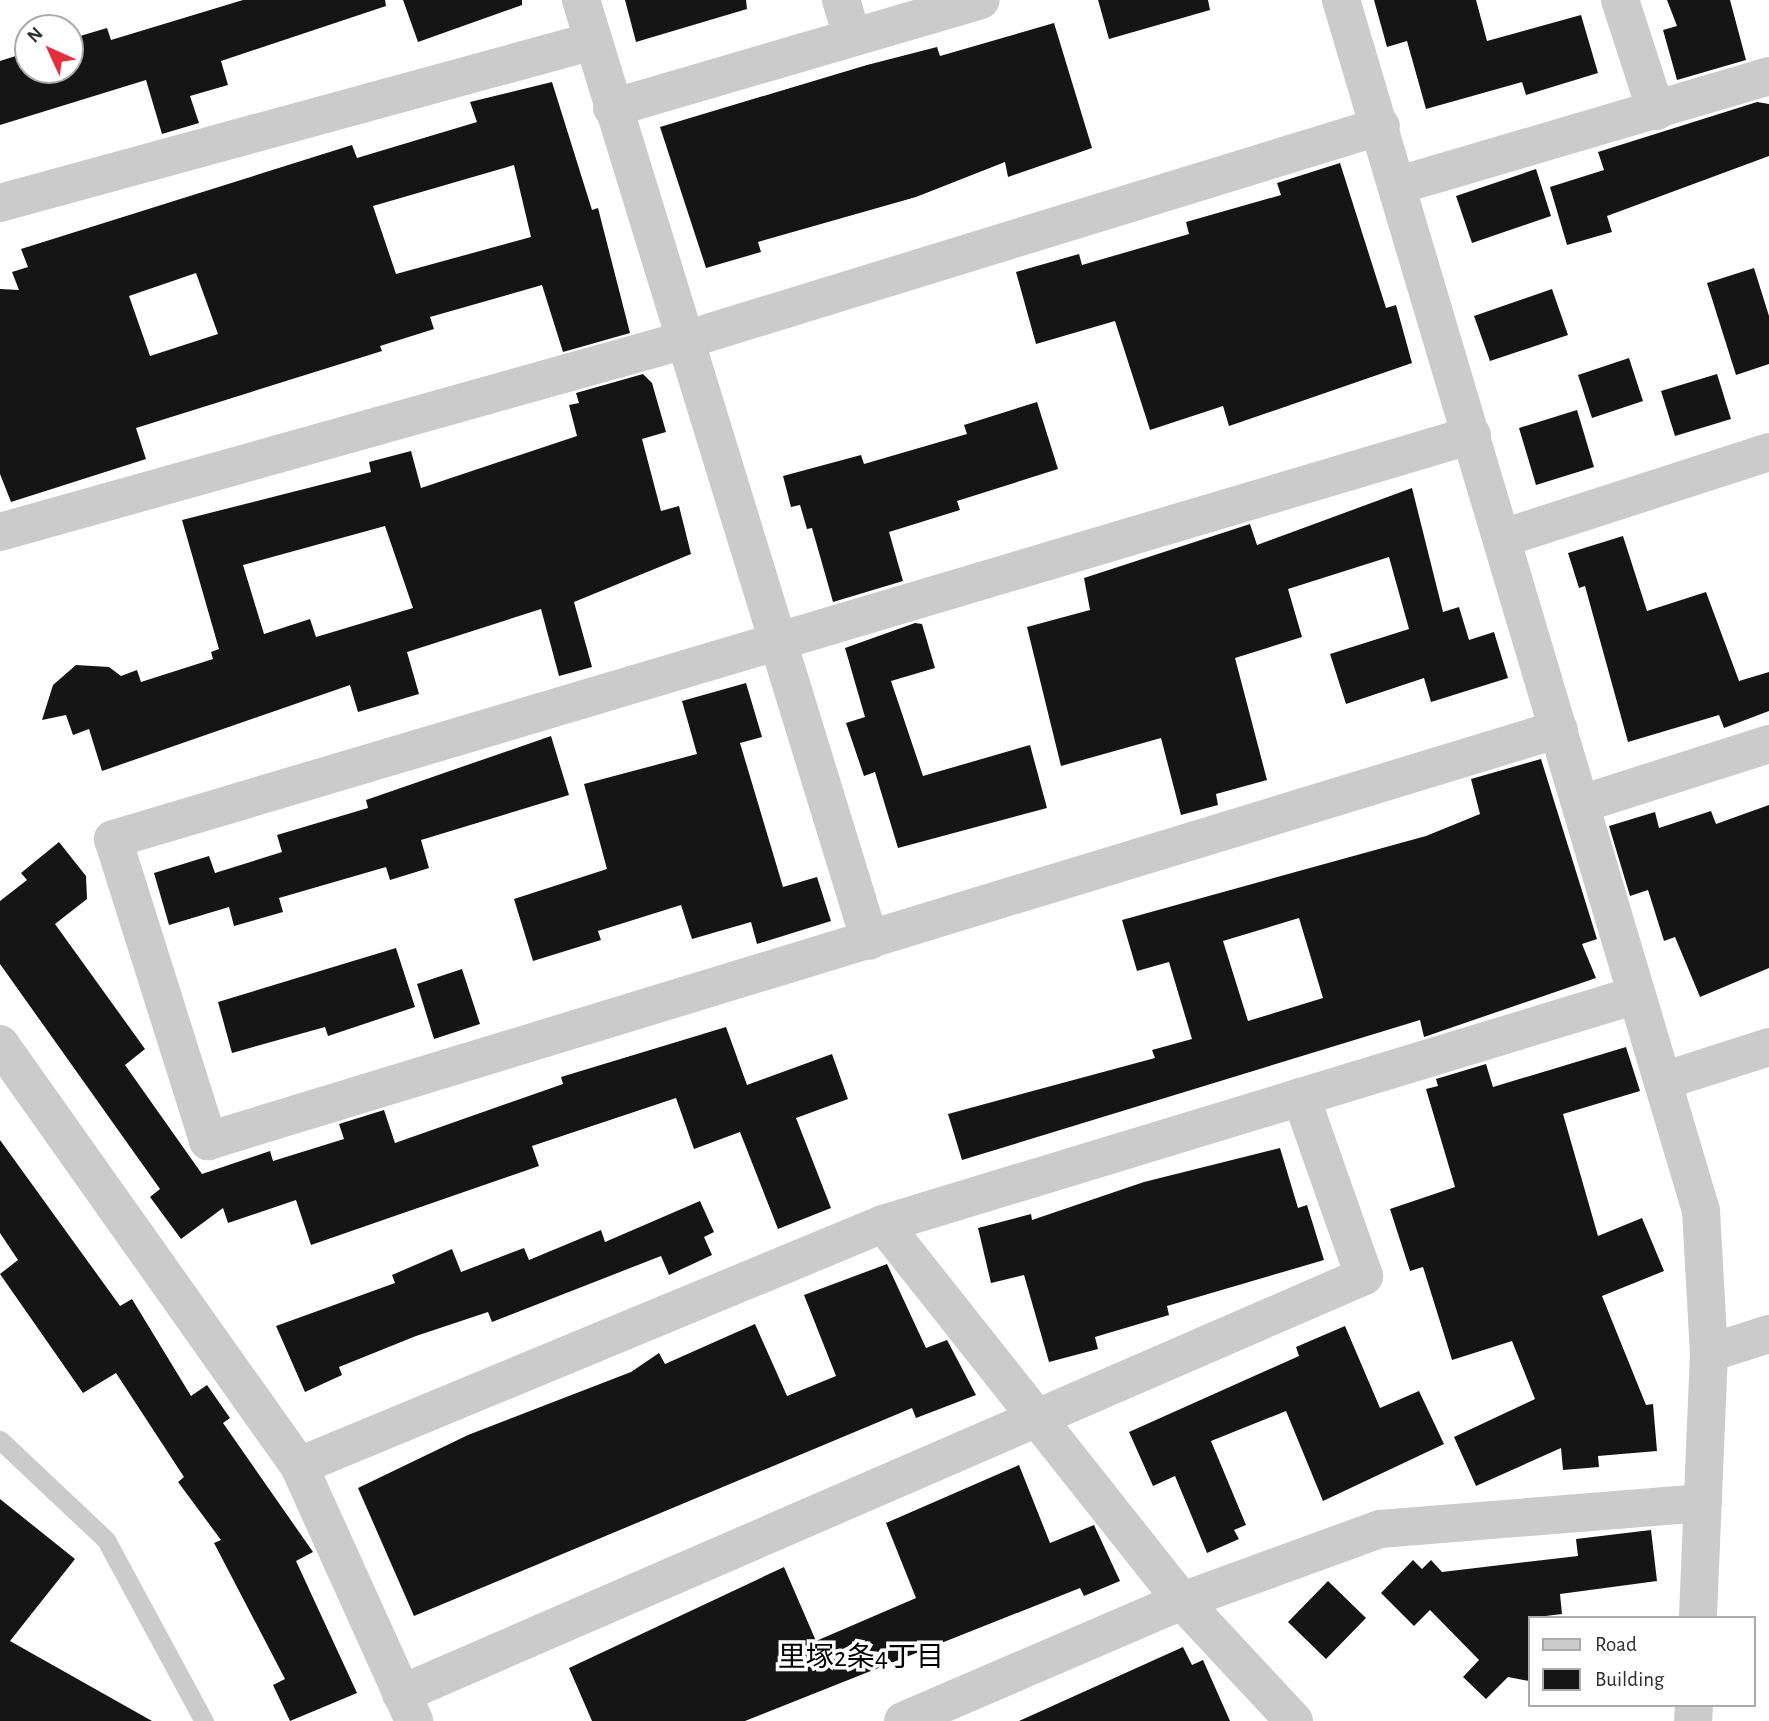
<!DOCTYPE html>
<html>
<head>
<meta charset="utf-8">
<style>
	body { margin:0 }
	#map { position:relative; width:1769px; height:1721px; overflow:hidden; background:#fff; font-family:"Alegreya Sans","Noto Sans JP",sans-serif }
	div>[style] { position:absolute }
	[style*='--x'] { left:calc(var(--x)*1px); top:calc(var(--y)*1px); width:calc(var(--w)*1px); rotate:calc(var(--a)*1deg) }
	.building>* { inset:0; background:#151515 }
	.lane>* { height:19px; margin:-9.5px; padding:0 9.5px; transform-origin:9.5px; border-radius:9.5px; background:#cbcbcb }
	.street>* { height:38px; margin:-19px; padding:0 19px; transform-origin:19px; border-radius:19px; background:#cbcbcb }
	span { translate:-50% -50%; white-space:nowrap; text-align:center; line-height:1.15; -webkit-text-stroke:7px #fff; paint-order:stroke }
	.neighbourhood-label { font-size:28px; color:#000 }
	.legend { position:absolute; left:1528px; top:1616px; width:228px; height:91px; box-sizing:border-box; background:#fff; border:2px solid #ababab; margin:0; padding:9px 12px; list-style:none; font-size:21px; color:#2e2e2e }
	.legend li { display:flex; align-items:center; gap:14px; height:35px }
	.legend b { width:35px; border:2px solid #ababab }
	.north { position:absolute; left:14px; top:14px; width:70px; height:70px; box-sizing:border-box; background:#fff; border:2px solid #ababab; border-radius:50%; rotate:315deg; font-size:19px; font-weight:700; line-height:28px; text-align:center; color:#2e2e2e }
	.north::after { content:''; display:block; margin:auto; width:24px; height:32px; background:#e92d3b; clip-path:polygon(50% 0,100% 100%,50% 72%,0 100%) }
</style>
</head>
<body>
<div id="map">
	<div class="building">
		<i style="clip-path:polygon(243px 0,385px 0,386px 6px,221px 61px,228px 85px,190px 96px,199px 123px,162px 134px,146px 80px,0 125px,0 61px,28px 52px,28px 70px,70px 70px,70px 39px,107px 28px,111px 40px)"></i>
		<i style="clip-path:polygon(403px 0,522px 0,522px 5px,418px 42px)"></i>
		<i style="clip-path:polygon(625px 0,746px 0,747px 9px,636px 42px)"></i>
		<i style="clip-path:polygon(1098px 0,1208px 0,1210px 10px,1109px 39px)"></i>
		<i style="clip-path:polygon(1374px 0,1476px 0,1487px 41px,1581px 15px,1598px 73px,1526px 95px,1522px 82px,1426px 109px,1407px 41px,1387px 47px)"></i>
		<i style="clip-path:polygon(1667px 0,1730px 0,1746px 60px,1677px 80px,1663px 30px,1677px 26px)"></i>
		<i style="clip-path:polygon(1054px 23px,1092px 148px,1008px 177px,1005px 162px,916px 197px,758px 242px,761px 252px,706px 268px,660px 127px,867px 65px,937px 47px,940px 56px)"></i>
		<i style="clip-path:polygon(evenodd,552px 82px,592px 210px,598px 208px,630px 333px,563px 352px,542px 285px,430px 317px,434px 329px,380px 346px,382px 351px,136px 428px,146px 459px,11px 502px,0 474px,0 289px,19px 290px,12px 272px,28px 267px,21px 249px,352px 145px,357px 158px,477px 122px,470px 102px,552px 82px,514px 165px,531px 237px,396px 274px,373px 206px,514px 165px,552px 82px,196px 273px,218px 334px,150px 356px,129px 296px,196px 273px)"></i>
		<i style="clip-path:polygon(1757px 102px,1769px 104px,1769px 156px,1607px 216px,1612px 232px,1567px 245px,1550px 187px,1604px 170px,1598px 152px)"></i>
		<i style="clip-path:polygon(1340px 163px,1386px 308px,1396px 305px,1412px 363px,1229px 426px,1223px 406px,1150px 430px,1115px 321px,1036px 344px,1016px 272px,1079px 254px,1082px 265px,1189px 234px,1186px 222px,1281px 195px,1277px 183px)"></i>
		<i style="clip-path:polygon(1536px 169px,1551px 216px,1472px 243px,1456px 196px)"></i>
		<i style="clip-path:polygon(1754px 268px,1769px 316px,1769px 364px,1736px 375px,1707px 283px)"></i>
		<i style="clip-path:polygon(1552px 289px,1568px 335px,1490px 361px,1474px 316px)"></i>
		<i style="clip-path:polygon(1629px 358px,1643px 401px,1592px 418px,1578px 375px)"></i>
		<i style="clip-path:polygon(evenodd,643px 374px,652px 383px,666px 432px,642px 439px,661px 511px,679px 506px,691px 554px,574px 602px,592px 667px,559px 676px,541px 609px,407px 652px,419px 694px,358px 712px,350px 685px,102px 771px,89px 729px,73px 735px,66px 715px,42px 720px,53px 685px,76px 665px,109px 667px,121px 676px,137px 670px,141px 682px,213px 659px,211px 652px,219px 649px,182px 520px,371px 472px,369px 462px,411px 451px,421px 488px,577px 436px,569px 405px,579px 403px,576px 393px,643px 374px,385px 526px,413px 608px,316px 637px,310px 619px,264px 634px,243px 565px,385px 526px)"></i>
		<i style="clip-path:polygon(1717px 374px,1731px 419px,1675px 436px,1661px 391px)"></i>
		<i style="clip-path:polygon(1037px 402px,1058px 469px,957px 501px,960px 510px,889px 532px,903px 581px,833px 602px,812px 528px,807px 529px,800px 505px,791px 507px,783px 476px,861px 455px,864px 464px,967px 434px,964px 425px)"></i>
		<i style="clip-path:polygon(1577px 410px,1594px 467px,1536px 485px,1519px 428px)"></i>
		<i style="clip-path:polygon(1412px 488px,1443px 612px,1459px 607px,1469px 640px,1494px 632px,1508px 678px,1431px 702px,1424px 678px,1346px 704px,1330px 654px,1409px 629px,1389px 557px,1288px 589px,1302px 637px,1235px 658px,1267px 780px,1216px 794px,1218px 805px,1181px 815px,1161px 738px,1061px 766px,1027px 627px,1090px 610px,1084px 578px,1250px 524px,1257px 545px)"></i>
		<i style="clip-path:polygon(1623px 536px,1647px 611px,1706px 592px,1739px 681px,1769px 672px,1769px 711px,1724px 728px,1719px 715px,1628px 742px,1585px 586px,1579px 588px,1568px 553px)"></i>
		<i style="clip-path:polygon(915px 623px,922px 624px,935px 668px,891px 681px,923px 776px,1030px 745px,1047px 808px,898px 848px,875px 772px,864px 776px,846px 723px,865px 717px,845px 648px)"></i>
		<i style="clip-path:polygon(746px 683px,762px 737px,740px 743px,783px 887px,817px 877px,831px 921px,757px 944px,751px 922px,692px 939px,681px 905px,598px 931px,601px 940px,533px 961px,514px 899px,607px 869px,584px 784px,697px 754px,682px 701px)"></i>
		<i style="clip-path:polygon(551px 736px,569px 795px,421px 840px,429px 868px,390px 880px,386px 867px,279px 898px,283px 912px,234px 926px,229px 907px,169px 925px,154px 873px,209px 856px,215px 873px,282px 852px,277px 835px,368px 808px,366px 800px)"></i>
		<i style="clip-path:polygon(evenodd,1541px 759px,1597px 939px,1582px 944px,1596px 978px,1424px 1037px,1420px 1020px,962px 1160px,948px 1114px,1155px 1058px,1152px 1050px,1192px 1039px,1169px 962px,1137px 971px,1122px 920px,1426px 836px,1480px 814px,1471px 779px,1541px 759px,1299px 918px,1323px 998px,1248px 1021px,1223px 941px,1299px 918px)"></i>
		<i style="clip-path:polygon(1769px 805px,1769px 968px,1700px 997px,1675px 937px,1664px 941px,1648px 890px,1630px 896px,1609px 826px,1655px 812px,1659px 828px,1711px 811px,1716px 824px)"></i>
		<i style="clip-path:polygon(59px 842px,86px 876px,87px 899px,55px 924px,145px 1049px,125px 1065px,202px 1174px,270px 1151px,273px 1161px,344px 1139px,339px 1124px,384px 1110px,395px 1143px,563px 1084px,561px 1077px,726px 1027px,747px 1085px,832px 1054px,848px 1099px,796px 1118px,831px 1208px,778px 1229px,740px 1132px,694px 1149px,676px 1098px,532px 1146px,539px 1166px,311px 1245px,296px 1200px,228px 1223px,223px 1208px,181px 1239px,150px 1197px,160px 1189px,0 964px,0 901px,27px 880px,21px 873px)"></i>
		<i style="clip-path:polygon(396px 948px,415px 1007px,328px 1036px,325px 1027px,232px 1053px,218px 1002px)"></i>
		<i style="clip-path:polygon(462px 969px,480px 1024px,434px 1039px,417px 984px)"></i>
		<i style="clip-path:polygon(1626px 1047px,1640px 1091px,1563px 1114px,1598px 1236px,1642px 1218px,1664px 1271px,1602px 1296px,1646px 1405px,1653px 1404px,1657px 1451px,1598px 1456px,1599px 1467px,1563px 1470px,1561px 1448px,1476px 1486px,1454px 1437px,1535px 1399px,1512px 1341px,1452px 1360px,1423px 1267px,1410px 1271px,1390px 1209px,1455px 1187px,1426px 1089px,1438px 1086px,1436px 1079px,1486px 1064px,1493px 1087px)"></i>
		<i style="clip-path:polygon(0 1140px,120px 1306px,132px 1299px,191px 1396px,207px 1385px,230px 1418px,223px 1423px,313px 1552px,296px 1561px,357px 1693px,290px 1721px,273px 1685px,285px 1679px,214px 1543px,221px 1540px,178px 1482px,184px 1477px,116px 1373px,83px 1393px,0 1274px,18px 1260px,0 1233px)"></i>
		<i style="clip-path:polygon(1280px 1148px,1298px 1208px,1307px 1205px,1324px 1260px,1167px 1306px,1169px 1315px,1095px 1337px,1098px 1349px,1049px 1362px,1024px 1275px,991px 1283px,978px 1228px,1031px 1214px,1032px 1220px,1144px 1182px)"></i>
		<i style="clip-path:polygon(700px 1201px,714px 1232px,704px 1237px,712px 1255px,669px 1275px,661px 1256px,492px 1322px,488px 1312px,416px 1336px,339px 1367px,342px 1375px,305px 1392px,276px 1326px,395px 1283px,392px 1275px,452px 1249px,461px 1272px,524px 1248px,529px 1260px,601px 1230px,605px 1242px)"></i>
		<i style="clip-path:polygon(887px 1264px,926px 1348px,947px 1340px,976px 1395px,916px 1418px,912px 1408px,414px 1616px,358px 1488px,468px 1435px,631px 1372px,659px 1353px,665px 1364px,755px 1324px,787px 1396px,836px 1376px,804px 1295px)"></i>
		<i style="clip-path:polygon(1345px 1326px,1380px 1408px,1419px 1391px,1444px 1444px,1323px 1501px,1286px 1411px,1211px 1441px,1246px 1525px,1234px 1530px,1239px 1539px,1207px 1553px,1175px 1476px,1153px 1486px,1129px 1432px,1299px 1356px,1296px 1347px)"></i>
		<i style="clip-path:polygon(1019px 1465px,1050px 1543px,1094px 1525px,1120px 1581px,1084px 1596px,1080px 1588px,745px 1721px,592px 1721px,569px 1668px,784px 1567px,816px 1641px,916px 1598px,886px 1523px)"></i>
		<i style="clip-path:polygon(0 1499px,75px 1559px,10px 1641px,152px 1721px,0 1721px)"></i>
		<i style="clip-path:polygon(1651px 1530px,1657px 1581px,1560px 1594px,1562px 1614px,1529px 1618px,1529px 1681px,1508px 1677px,1486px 1699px,1463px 1677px,1479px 1660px,1430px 1610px,1414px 1626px,1381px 1593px,1413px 1560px,1422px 1569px,1431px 1560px,1442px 1572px,1578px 1556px,1576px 1539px)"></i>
		<i style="clip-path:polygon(1328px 1581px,1366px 1618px,1326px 1659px,1288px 1622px)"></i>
		<i style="clip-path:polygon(1183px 1647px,1192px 1665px,1203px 1660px,1230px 1721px,1019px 1721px)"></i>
	</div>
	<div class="lane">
		<i style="--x:0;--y:1440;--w:146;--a:43.3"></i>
		<i style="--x:106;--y:1540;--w:206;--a:61.6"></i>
	</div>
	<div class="street">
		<i style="--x:581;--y:0;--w:984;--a:72.93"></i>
		<i style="--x:841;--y:0;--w:39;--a:73"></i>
		<i style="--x:1341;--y:0;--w:1263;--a:73.44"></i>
		<i style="--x:1701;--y:1211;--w:142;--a:86.8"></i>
		<i style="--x:1709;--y:1353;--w:265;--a:92.4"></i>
		<i style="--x:1620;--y:0;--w:117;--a:72"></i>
		<i style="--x:612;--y:108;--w:384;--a:-16.3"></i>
		<i style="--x:1399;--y:185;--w:386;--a:-16.4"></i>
		<i style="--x:0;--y:203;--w:615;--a:-15.28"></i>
		<i style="--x:1472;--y:435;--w:1418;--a:163.44"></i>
		<i style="--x:113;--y:839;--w:317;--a:72.5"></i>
		<i style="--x:208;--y:1141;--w:1412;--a:-16.96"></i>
		<i style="--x:0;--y:532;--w:711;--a:-15.66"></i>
		<i style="--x:685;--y:340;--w:728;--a:-17.09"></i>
		<i style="--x:1503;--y:538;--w:280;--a:-17.9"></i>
		<i style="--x:1581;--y:804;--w:197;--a:-17.7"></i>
		<i style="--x:0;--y:1044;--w:517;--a:54.68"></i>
		<i style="--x:299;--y:1466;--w:280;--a:65.7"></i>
		<i style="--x:1666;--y:1080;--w:108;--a:-17.8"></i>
		<i style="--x:1709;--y:1353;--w:63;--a:-17.6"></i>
		<i style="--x:299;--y:1466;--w:632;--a:-22.51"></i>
		<i style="--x:401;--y:1694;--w:1050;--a:-23.46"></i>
		<i style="--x:1364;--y:1276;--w:190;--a:-109.4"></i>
		<i style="--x:903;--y:1721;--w:304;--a:-23.3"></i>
		<i style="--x:1182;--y:1601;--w:211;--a:-20"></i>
		<i style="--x:1380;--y:1529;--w:324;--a:-4.6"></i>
		<i style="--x:1294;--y:1721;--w:164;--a:-133"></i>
		<i style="--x:1182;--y:1601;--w:481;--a:-128.4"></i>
		<i style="--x:883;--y:1224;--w:784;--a:-16.91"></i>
		<i style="--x:1693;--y:1721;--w:16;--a:-86"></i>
	</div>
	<div class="neighbourhood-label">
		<span style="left:861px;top:1658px">里塚2条4丁目</span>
	</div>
	<ul class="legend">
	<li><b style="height:9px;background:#cbcbcb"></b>Road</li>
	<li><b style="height:19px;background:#151515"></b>Building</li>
	</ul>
	<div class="north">N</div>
</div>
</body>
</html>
